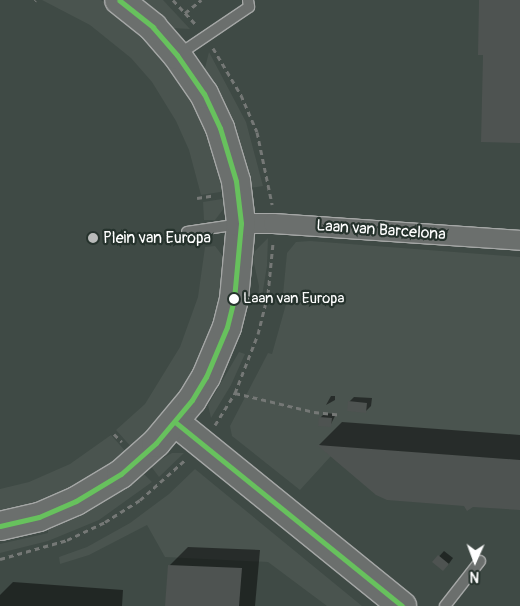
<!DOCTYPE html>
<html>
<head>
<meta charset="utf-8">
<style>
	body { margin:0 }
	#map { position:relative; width:520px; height:606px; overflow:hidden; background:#363c39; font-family:Pangolin,sans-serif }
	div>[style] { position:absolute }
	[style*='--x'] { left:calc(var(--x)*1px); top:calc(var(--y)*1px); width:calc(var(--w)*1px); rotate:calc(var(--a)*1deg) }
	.built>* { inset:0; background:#3f4a45 }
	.green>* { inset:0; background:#4a544f }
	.shadow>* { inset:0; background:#0007 }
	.building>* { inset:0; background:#4e5351 }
	.path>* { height:3px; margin-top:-1.5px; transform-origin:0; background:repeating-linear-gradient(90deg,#757876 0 5px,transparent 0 9px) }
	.roads { filter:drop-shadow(1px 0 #a5a7a6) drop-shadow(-1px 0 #a5a7a6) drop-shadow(0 1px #a5a7a6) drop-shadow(0 -1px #a5a7a6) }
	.lane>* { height:10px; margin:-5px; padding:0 5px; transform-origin:5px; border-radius:5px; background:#6b6f6d }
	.street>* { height:19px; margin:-9.5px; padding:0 9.5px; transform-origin:9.5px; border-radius:9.5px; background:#6b6f6d }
	.secondary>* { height:28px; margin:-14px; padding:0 14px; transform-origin:14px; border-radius:14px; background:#6b6f6d }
	.bus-1>* { height:5px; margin:-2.5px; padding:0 2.5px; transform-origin:2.5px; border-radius:2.5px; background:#67c15d }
	.dots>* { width:14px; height:14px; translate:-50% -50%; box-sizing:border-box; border:2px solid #26332d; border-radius:50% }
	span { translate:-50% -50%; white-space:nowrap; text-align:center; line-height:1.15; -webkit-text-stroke:4.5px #26332d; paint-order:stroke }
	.bus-label { font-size:15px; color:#fff }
	.left { translate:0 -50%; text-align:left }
	.street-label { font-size:16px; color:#fff }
	.poi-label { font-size:16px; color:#fff }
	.north { position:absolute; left:450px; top:536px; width:50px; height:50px; -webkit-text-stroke:4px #26332d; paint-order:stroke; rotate:182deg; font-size:14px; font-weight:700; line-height:20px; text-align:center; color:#fff }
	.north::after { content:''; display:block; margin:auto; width:18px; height:22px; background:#fff; clip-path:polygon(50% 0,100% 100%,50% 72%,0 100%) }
</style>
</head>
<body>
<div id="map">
	<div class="built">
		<i style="clip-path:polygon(0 0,520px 0,520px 606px,0 606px)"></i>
	</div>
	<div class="green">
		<i style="clip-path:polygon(42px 0,101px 0,121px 13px,173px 66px,208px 127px,227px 191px,201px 195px,189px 150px,176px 121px,152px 82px,131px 58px,90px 25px)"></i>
		<i style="clip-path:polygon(140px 0,163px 0,190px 29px,171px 28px)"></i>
		<i style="clip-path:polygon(209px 52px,246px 122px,263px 186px,250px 188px,228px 115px,204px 72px)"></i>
		<i style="clip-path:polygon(228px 198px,225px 207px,215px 220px,204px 220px,203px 202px)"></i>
		<i style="clip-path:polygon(268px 238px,267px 266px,261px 302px,258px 300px,259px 286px,253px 259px,255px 251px)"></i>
		<i style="clip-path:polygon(310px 241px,520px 257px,520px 460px,319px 446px,331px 456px,300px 490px,232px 436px,230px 426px,268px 353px,272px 354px,288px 297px,283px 295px,287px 253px,296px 242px)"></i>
		<i style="clip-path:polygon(215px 246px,225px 259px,219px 316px,186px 389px,134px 450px,116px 430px,145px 404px,180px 347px,198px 297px,205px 247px)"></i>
		<i style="clip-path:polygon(239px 352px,245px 354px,231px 385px,211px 418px,208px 405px)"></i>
		<i style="clip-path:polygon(111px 435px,128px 454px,58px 497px,0 515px,0 489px,29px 482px,70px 464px)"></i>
		<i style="clip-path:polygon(172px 453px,184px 453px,159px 477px,150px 465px)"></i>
		<i style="clip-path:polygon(195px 469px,362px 606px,327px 606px,268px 562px,165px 557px,147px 525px,89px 555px,60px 564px,59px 557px,87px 547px,130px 523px,169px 494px)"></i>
		<i style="clip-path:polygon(142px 472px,152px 482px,99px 520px,48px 541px,0 553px,0 544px,48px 533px,47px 525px)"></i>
	</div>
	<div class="shadow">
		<i style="clip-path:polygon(331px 396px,335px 396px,335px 400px,326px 405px)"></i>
		<i style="clip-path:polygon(354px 397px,372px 398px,371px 406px,366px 411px,349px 402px)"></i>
		<i style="clip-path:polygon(325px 413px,336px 414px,330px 426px,320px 418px)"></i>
		<i style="clip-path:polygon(342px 422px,520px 435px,520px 509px,465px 505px,319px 445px)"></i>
		<i style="clip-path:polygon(188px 547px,260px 550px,255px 606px,166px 606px,169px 566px)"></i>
		<i style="clip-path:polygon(444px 551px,453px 558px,448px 565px,434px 562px)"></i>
		<i style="clip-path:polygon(13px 582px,123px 590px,122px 606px,0 606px,0 595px)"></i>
	</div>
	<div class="building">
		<i style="clip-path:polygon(479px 0,520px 0,520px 143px,481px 142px,483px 55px,478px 55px)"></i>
		<i style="clip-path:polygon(348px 401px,367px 403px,366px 413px,347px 411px)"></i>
		<i style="clip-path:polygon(319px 417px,332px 418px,331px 427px,318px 426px)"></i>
		<i style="clip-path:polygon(317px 445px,520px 460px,520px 510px,473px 507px,467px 511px,464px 506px,387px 500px,376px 495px)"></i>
		<i style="clip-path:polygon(438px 555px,449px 564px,443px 571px,432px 562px)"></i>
		<i style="clip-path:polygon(168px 565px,242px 568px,239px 606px,165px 606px)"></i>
	</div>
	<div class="path">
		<i style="--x:173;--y:0;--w:34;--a:47"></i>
		<i style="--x:35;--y:1;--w:1;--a:-45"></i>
		<i style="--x:185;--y:13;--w:21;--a:-39"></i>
		<i style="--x:213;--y:48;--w:55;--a:59.2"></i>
		<i style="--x:241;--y:95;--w:40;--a:66.6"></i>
		<i style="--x:257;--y:132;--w:74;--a:78.2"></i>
		<i style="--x:197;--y:198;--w:18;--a:-9"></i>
		<i style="--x:235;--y:393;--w:81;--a:13.5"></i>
		<i style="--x:314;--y:412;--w:27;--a:6"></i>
		<i style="--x:215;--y:425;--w:38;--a:-58"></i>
		<i style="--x:235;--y:393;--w:63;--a:-68.7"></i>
		<i style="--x:258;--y:334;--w:41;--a:-76"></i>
		<i style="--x:268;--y:294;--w:51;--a:-84.4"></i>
		<i style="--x:114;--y:434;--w:11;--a:45"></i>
		<i style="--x:0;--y:559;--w:70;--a:-15.8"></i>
		<i style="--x:67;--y:540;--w:42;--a:-25.3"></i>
		<i style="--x:105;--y:522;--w:41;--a:-32.2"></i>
		<i style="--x:140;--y:500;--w:60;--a:-41.6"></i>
	</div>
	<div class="roads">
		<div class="lane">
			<i style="--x:178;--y:55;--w:86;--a:-34.1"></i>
			<i style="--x:249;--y:7;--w:7;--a:-98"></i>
			<i style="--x:187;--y:232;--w:54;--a:-8.6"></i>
			<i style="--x:445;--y:606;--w:57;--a:-52.1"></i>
		</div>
		<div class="street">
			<i style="--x:241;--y:223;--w:32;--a:0"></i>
			<i style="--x:273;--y:223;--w:248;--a:3.9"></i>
		</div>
		<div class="secondary">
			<i style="--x:175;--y:422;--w:292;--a:39"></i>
			<i style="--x:0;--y:526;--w:40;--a:-13"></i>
			<i style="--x:39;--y:517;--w:40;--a:-23.4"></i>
			<i style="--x:76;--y:501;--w:52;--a:-31"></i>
			<i style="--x:121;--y:474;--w:47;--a:-41.5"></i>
			<i style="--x:156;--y:443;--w:56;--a:-50.1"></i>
			<i style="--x:192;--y:400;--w:27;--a:-59"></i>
			<i style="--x:206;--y:377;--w:54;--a:-67.2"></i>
			<i style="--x:227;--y:327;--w:29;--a:-76"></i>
			<i style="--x:234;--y:299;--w:76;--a:-84.7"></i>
			<i style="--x:241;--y:223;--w:42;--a:-96.8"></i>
			<i style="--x:236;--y:181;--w:55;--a:-106.8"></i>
			<i style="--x:220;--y:128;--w:38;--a:-115"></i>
			<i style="--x:204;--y:94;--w:47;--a:-124.7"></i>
			<i style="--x:177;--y:55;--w:37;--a:-131"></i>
			<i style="--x:153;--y:27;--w:43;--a:-141.5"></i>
		</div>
	</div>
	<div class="bus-1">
		<i style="--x:175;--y:422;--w:292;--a:39"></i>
		<i style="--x:0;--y:526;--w:40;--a:-13"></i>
		<i style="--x:39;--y:517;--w:40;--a:-23.4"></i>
		<i style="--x:76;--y:501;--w:52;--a:-31"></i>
		<i style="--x:121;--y:474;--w:47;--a:-41.5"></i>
		<i style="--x:156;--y:443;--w:56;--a:-50.1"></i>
		<i style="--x:192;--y:400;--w:27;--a:-59"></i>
		<i style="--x:206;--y:377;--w:54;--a:-67.2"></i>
		<i style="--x:227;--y:327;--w:29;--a:-76"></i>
		<i style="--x:234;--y:299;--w:76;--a:-84.7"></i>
		<i style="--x:241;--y:223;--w:42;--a:-96.8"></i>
		<i style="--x:236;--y:181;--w:55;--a:-106.8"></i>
		<i style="--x:220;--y:128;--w:38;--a:-115"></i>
		<i style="--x:204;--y:94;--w:47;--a:-124.7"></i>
		<i style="--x:177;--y:55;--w:37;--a:-131"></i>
		<i style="--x:153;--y:27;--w:43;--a:-141.5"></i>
	</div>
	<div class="dots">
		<i style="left:93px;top:238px;background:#b9bbba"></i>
		<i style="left:234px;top:299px;background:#fff"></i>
	</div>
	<div class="bus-label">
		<span class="left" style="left:243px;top:299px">Laan van Europa</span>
	</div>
	<div class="street-label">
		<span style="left:381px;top:230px;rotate:4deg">Laan van Barcelona</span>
	</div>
	<div class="poi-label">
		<span class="left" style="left:103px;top:238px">Plein van Europa</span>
	</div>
	<div class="north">N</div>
</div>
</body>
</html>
